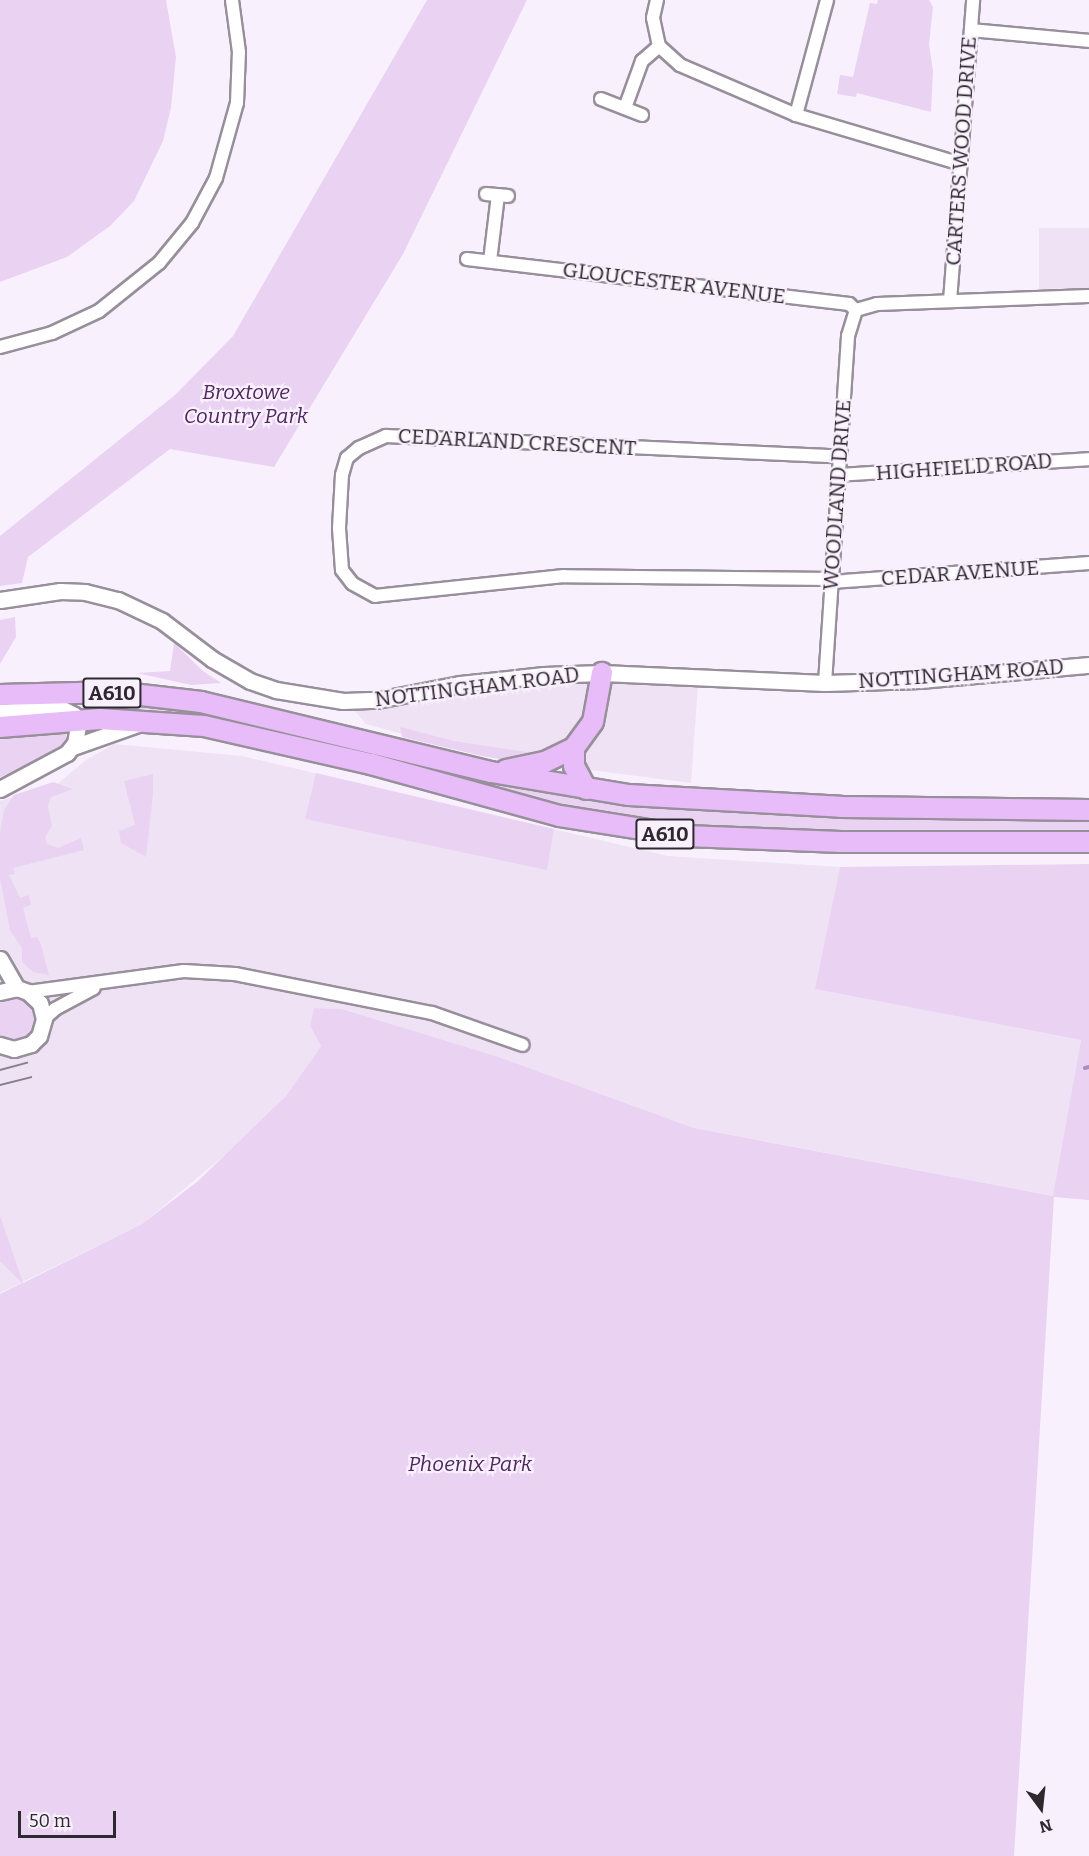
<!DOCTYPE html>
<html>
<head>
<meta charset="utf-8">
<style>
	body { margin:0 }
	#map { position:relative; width:1089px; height:1856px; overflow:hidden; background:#f9f0fd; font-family:Bitter,serif }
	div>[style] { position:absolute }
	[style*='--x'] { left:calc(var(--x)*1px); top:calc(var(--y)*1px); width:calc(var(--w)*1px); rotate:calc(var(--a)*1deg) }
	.built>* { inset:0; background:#efe2f4 }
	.green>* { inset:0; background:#ead2f3 }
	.stream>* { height:4px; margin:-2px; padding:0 2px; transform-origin:2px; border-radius:2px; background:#af8ebb }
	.roads { filter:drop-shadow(2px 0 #978f9a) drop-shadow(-2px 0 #978f9a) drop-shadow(0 2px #978f9a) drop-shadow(0 -2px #978f9a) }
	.minor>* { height:12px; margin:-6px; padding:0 6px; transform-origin:6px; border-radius:6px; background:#fff }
	.tertiary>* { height:15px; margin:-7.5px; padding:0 7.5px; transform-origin:7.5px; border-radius:7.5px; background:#fff }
	.trunk>* { height:20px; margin:-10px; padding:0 10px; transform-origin:10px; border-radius:10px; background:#e7bcf8 }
	.tram>* { height:1.5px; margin:-0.75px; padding:0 0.75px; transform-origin:0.75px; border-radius:0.75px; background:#867f88 }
	span { translate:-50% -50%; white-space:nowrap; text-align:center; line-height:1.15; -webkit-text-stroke:4.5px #f9f0fd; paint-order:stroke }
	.shield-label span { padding:2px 4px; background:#f9f0fd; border:2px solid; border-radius:4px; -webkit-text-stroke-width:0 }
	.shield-label { font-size:20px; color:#2d292e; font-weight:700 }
	.street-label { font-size:21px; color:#2d292e }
	.park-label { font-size:21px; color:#50275f; font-style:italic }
	.north { position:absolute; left:1011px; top:1778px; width:60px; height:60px; -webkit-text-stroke:4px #f9f0fd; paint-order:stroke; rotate:165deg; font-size:16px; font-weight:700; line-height:24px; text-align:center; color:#2d292e }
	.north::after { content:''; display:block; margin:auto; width:21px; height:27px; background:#2d292e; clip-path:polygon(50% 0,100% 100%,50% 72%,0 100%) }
	.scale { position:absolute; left:18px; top:1811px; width:98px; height:27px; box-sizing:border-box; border:3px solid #2d292e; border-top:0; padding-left:8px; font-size:18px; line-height:21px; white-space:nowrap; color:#2d292e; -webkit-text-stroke:4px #f9f0fd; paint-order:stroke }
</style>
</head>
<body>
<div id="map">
	<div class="built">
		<i style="clip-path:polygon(1039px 228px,1089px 228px,1089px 288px,1039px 289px)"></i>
		<i style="clip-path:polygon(607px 679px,698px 685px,691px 783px,482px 756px,366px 724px,354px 710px,444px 692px)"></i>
		<i style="clip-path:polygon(114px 744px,242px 756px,668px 856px,840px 867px,816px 989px,1081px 1040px,1054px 1196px,694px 1128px,499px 1057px,342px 1009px,315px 1008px,310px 1026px,321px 1046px,286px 1096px,244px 1139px,142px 1224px,0 1293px,0 801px,56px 785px,86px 760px)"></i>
	</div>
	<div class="green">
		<i style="clip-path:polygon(0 0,166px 0,176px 57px,171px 108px,163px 141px,134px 201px,110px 226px,67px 257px,0 282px)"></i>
		<i style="clip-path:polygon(427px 0,527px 0,403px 254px,274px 467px,170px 449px,28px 557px,22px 583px,0 586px,0 536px,175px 395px,233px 336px)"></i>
		<i style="clip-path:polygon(878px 0,929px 0,933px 7px,929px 44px,933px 71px,931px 112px,857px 93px,856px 97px,837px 94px,840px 75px,853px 77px,870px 3px,877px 4px)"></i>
		<i style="clip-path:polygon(15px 617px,16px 637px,0 664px,0 620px)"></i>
		<i style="clip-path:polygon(174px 643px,203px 671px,221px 683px,191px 685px,137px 673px,170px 671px)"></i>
		<i style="clip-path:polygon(77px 699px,231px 716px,605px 799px,701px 810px,1089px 817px,1089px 833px,781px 835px,662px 828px,510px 796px,244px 723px,156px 710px,83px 708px)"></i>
		<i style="clip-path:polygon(400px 727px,454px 741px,540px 754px,515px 762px,482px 756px,402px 737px)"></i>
		<i style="clip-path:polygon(65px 730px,67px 737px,56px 754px,0 777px,0 737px)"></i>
		<i style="clip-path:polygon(316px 773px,554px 829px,547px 870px,305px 819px)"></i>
		<i style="clip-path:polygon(153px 774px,153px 794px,146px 857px,121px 843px,119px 831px,135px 825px,124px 781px)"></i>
		<i style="clip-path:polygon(53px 782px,73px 789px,51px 797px,48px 806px,52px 826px,45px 837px,47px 844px,58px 848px,81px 838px,84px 850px,13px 868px,15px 874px,9px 875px,20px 898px,29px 895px,31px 905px,23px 908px,31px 938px,37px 937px,41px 945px,49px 975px,33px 972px,22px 962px,22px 948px,10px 930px,0 878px,0 833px,4px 810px,14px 795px)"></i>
		<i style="clip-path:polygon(1089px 864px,1089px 1200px,1054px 1197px,1014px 1856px,0 1856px,0 1294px,22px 1283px,0 1261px,0 1216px,23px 1283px,142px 1224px,198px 1181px,286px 1096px,321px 1046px,310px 1026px,314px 1008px,342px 1009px,499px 1057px,694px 1128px,1053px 1196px,1081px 1040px,815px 989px,840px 867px)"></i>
		<i style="clip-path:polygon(18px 996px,33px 1005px,37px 1022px,28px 1037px,11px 1041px,0 1036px,0 1002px)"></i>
	</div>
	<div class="stream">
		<i style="--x:1085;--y:1068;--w:4;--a:-14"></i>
	</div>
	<div class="roads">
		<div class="minor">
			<i style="--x:657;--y:0;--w:18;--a:103"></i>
			<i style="--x:653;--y:18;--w:29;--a:78"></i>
			<i style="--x:659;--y:46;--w:28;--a:42"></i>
			<i style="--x:680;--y:65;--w:126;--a:23.3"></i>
			<i style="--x:796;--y:115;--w:169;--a:16.5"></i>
			<i style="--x:971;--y:30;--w:119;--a:5.3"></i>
			<i style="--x:601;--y:99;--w:44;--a:21.3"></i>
			<i style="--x:625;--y:108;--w:50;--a:-70.1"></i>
			<i style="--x:642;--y:61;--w:23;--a:-41"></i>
			<i style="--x:796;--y:115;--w:119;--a:-74.9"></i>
			<i style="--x:486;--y:194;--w:22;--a:5"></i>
			<i style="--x:467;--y:259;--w:385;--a:6.7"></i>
			<i style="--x:849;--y:304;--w:9;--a:41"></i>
			<i style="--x:490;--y:261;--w:66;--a:-83.1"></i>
			<i style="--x:950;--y:301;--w:302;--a:-85.6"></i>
			<i style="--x:856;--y:310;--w:22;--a:-16"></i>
			<i style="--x:877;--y:304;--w:212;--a:-2.2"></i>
			<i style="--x:0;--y:347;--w:54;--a:-15.1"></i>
			<i style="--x:52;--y:333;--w:52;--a:-25.1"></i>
			<i style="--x:99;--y:311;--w:77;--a:-38.7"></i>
			<i style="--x:159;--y:263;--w:52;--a:-50.5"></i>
			<i style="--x:192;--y:223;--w:51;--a:-61.9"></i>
			<i style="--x:216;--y:178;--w:78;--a:-74.4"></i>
			<i style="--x:237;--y:103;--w:51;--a:-87.8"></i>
			<i style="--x:239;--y:52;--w:52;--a:-97.7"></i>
			<i style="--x:838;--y:475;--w:252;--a:-3.6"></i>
			<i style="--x:832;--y:579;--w:268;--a:-179.4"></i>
			<i style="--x:564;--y:576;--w:190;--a:174"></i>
			<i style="--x:375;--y:596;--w:26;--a:-151"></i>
			<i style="--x:352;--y:583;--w:16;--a:-128"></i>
			<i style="--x:342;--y:570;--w:42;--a:-94.1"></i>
			<i style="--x:339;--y:528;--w:53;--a:-86.8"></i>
			<i style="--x:342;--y:475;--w:18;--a:-74"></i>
			<i style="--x:347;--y:458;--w:16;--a:-40"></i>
			<i style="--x:359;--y:448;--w:30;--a:-24"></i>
			<i style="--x:386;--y:436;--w:454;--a:2.6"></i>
			<i style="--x:831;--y:582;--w:259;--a:-4.2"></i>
			<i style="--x:825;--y:683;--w:348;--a:-86.2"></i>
			<i style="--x:848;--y:336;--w:27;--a:-73"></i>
			<i style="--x:28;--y:992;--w:157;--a:-7.7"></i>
			<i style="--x:184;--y:971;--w:51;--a:3.4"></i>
			<i style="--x:235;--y:974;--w:201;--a:11.2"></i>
			<i style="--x:432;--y:1013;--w:96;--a:19.4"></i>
			<i style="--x:44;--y:1019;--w:15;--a:-42"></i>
			<i style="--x:55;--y:1009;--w:44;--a:-28.3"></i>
		</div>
		<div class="tertiary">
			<i style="--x:0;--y:600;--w:61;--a:-8.5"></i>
			<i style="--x:60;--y:591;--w:25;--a:2"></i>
			<i style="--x:85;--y:592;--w:34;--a:14"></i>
			<i style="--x:118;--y:600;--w:49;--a:25.5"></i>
			<i style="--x:162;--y:621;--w:63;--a:37.2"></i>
			<i style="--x:212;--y:659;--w:44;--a:30.1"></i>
			<i style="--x:250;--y:681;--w:28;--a:19"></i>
			<i style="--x:276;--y:690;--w:68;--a:9.3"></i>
			<i style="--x:343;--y:701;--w:34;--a:-2"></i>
			<i style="--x:377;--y:700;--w:85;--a:-10.9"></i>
			<i style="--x:460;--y:684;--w:84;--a:-6.1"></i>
			<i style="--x:544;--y:675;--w:58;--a:-2"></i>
			<i style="--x:602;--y:673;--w:223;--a:2.6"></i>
			<i style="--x:825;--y:683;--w:95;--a:-1.8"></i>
			<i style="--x:920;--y:680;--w:170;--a:-5.1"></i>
			<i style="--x:0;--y:712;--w:59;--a:-4.8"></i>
			<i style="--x:59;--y:707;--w:17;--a:28"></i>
			<i style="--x:74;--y:715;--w:11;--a:68"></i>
			<i style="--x:78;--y:725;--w:18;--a:99"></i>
			<i style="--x:75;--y:743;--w:13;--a:129"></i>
			<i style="--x:67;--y:753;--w:76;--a:151.8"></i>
			<i style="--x:73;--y:747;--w:69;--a:-19.5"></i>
			<i style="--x:0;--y:959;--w:34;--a:60"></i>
			<i style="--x:0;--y:992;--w:17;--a:-13"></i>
			<i style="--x:17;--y:988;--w:12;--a:20"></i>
			<i style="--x:28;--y:992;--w:16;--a:43"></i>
			<i style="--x:40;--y:1003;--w:16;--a:76"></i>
			<i style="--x:44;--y:1019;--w:18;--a:106"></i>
			<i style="--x:39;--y:1036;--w:11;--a:135"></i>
			<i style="--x:31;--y:1044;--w:18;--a:164"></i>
			<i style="--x:14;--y:1049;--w:15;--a:-164"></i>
		</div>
		<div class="trunk">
			<i style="--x:0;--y:695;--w:115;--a:-1.5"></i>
			<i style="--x:115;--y:692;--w:87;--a:6.6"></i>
			<i style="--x:201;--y:702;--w:298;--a:13.6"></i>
			<i style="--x:491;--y:772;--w:140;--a:9.5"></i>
			<i style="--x:629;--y:795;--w:212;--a:3.2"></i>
			<i style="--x:841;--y:807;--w:248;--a:0.7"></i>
			<i style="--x:0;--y:727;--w:100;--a:-4.6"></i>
			<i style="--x:100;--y:719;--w:104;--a:3.9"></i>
			<i style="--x:204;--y:726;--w:171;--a:12.8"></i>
			<i style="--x:371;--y:764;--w:196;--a:15.4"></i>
			<i style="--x:560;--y:816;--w:128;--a:9"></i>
			<i style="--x:686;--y:836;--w:155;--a:2.2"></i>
			<i style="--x:841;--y:842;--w:248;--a:0"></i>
			<i style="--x:574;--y:748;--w:18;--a:90"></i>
			<i style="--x:574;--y:766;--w:26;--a:62"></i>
			<i style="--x:506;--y:770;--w:40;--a:-12"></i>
			<i style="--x:545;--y:762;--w:32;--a:-26"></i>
			<i style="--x:574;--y:748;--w:32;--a:-54"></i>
			<i style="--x:593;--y:722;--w:50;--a:-79.6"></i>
		</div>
	</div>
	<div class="tram">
		<i style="--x:0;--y:1070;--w:28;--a:-15"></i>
		<i style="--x:0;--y:1085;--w:32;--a:-14"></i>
	</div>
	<div class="shield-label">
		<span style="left:112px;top:693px">A610</span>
		<span style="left:665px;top:834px">A610</span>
	</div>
	<div class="street-label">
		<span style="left:961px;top:151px;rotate:-86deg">CARTERS WOOD DRIVE</span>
		<span style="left:674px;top:283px;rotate:7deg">GLOUCESTER AVENUE</span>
		<span style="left:517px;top:442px;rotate:3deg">CEDARLAND CRESCENT</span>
		<span style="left:964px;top:467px;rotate:-4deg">HIGHFIELD ROAD</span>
		<span style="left:837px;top:495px;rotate:-86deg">WOODLAND DRIVE</span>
		<span style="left:960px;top:573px;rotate:-4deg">CEDAR AVENUE</span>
		<span style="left:961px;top:674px;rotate:-4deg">NOTTINGHAM ROAD</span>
		<span style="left:477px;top:687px;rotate:-7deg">NOTTINGHAM ROAD</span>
	</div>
	<div class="park-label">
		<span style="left:246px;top:404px">Broxtowe<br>Country Park</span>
		<span style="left:470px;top:1464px">Phoenix Park</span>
	</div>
	<div class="north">N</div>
	<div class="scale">50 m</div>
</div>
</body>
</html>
